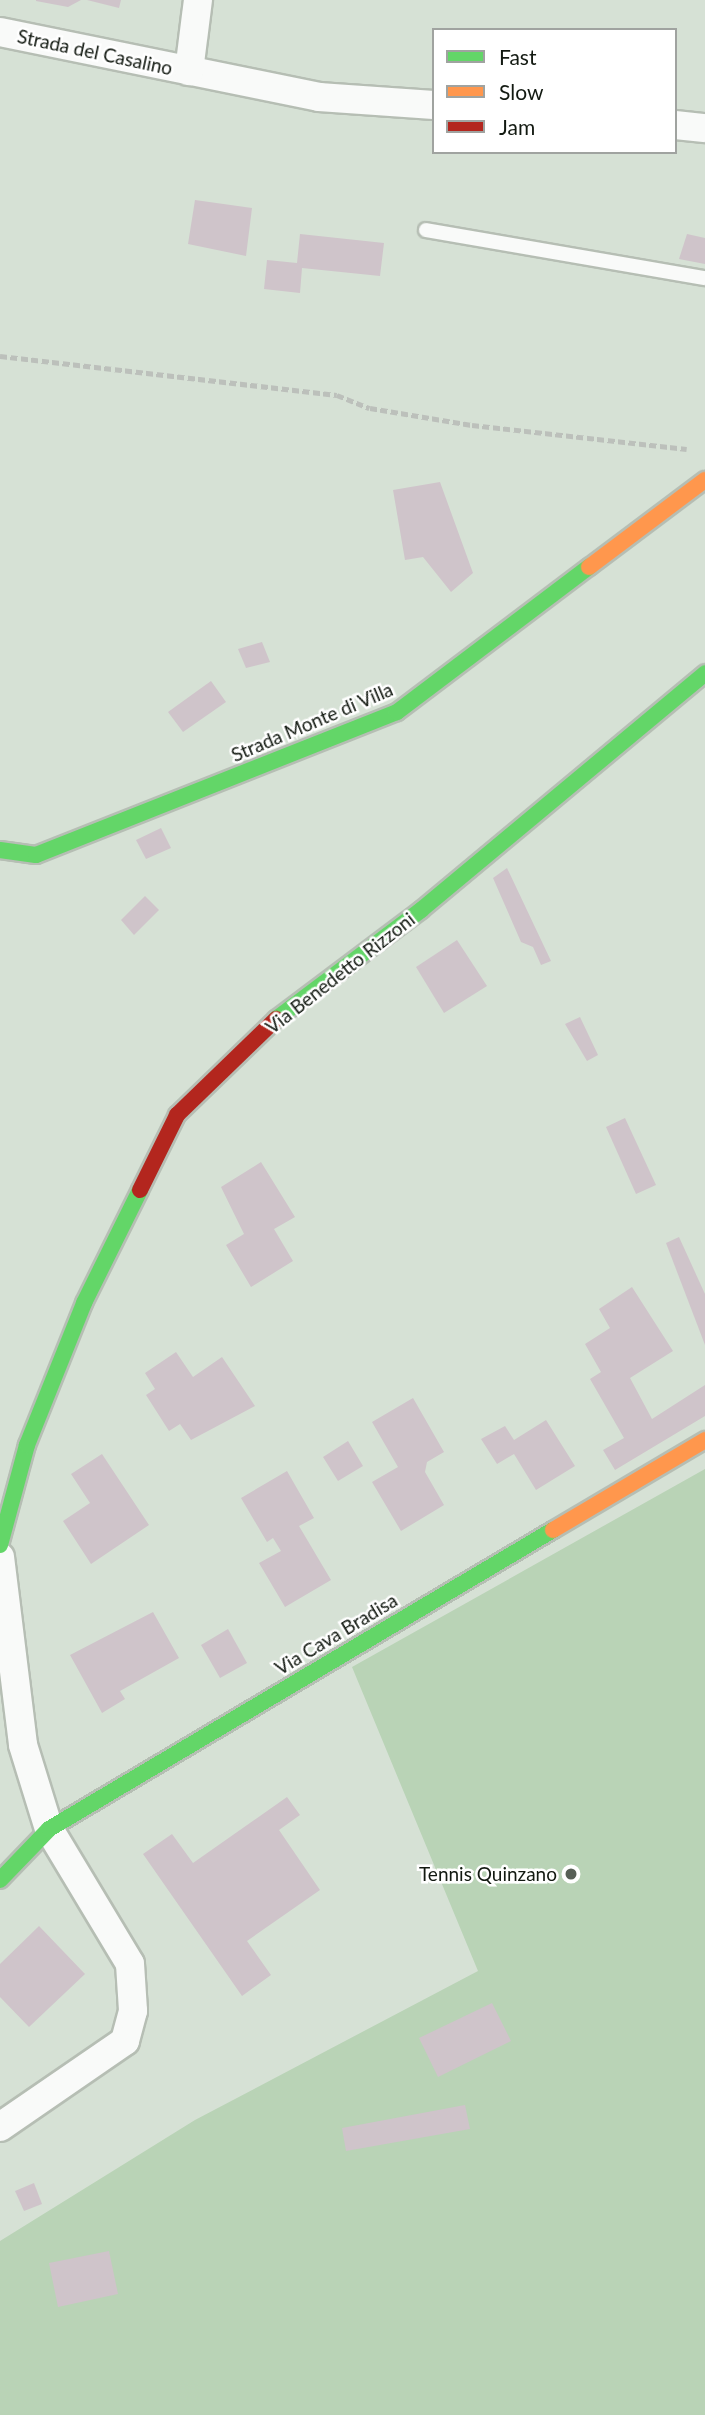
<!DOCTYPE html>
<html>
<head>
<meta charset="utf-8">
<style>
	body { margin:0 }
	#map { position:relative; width:705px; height:2415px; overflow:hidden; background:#d6e1d5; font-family:Lato,sans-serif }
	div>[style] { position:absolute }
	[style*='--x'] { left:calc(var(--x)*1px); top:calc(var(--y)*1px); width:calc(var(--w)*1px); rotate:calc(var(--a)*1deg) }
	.green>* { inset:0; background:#b9d3b6 }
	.building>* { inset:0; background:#cfc4ca }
	.path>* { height:4.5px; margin-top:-2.25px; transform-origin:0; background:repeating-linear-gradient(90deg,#bcc0bb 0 7px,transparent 0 10.5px) }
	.roads { filter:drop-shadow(2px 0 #b6beb4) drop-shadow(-2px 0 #b6beb4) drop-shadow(0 2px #b6beb4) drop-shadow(0 -2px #b6beb4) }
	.lane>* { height:14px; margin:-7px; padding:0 7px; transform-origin:7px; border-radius:7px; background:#f9faf9 }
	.street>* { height:28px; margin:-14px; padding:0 14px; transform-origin:14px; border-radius:14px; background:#f9faf9 }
	.fast>* { height:16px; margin:-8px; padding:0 8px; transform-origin:8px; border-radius:8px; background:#63d668 }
	.slow>* { height:16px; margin:-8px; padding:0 8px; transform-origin:8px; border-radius:8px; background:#ff974d }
	.jam>* { height:16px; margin:-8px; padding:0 8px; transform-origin:8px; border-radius:8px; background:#b3261e }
	.dots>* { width:19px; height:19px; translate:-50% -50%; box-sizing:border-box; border:4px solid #fff; border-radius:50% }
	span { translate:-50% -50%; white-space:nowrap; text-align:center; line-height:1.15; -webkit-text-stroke:5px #fff; paint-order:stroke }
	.street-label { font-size:19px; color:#121911 }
	.poi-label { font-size:19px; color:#121911 }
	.right { translate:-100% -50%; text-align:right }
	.legend { position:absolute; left:432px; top:28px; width:245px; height:126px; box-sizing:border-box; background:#fff; border:2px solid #a0a3a0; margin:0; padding:9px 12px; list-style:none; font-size:21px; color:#121911 }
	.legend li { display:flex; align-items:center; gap:14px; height:35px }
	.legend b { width:35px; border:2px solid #a0a3a0 }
</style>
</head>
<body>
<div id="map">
	<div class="green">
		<i style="clip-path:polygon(705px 1469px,705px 2415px,0 2415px,0 2241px,195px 2120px,478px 1971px,352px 1667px)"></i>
	</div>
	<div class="building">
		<i style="clip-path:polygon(81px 0,68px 7px,36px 1px,36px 0)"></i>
		<i style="clip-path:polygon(87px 0,121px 0,119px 8px)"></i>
		<i style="clip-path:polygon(195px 200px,252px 208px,246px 256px,188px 244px)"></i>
		<i style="clip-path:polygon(300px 234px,384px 243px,380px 276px,302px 268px,300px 293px,264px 289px,267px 260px,297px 263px)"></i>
		<i style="clip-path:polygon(687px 234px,705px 238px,705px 264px,679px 259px)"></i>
		<i style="clip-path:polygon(440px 482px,473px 573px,451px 592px,423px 557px,405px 560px,393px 490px)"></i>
		<i style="clip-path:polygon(262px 642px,270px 662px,246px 668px,238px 649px)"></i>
		<i style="clip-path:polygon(211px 681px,226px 702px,183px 732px,168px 712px)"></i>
		<i style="clip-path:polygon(161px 828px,171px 848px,146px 859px,136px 840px)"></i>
		<i style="clip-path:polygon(507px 868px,551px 961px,541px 965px,533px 947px,521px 942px,493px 878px)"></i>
		<i style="clip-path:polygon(145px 896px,159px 910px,134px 935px,121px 920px)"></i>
		<i style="clip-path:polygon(457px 940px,487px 986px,444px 1013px,416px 967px)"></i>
		<i style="clip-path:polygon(580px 1017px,598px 1055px,587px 1061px,565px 1024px)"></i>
		<i style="clip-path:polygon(625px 1118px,656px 1185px,636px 1194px,606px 1127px)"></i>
		<i style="clip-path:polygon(261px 1162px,295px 1217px,274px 1229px,293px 1261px,251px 1287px,226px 1245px,244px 1234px,221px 1187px)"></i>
		<i style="clip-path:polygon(679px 1237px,705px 1294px,705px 1345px,666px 1243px)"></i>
		<i style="clip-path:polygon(632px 1287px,673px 1351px,630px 1378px,652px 1419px,705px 1385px,705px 1416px,615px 1470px,603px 1450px,624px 1438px,590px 1379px,601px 1372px,585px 1344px,610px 1328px,599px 1309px)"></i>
		<i style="clip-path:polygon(176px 1352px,193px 1377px,222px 1357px,255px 1406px,191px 1440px,180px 1424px,169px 1431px,146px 1395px,155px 1389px,145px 1373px)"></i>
		<i style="clip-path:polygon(413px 1398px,444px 1452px,427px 1462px,425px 1472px,444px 1505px,401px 1531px,372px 1482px,398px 1467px,372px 1422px)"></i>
		<i style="clip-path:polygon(546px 1420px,575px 1466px,536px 1490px,514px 1454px,497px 1464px,481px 1439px,505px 1426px,514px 1440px)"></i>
		<i style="clip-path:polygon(348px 1441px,363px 1466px,338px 1481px,323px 1457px)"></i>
		<i style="clip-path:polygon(102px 1454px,149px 1525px,91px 1564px,63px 1521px,90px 1503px,71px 1474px)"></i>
		<i style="clip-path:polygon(287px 1471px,314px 1518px,299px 1526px,331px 1580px,285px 1607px,259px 1563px,281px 1551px,273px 1538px,267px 1542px,241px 1498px)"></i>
		<i style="clip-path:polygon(153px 1612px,179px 1658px,120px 1691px,125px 1699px,102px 1713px,70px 1655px)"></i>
		<i style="clip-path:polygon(228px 1629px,247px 1663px,220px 1678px,201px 1645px)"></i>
		<i style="clip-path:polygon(287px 1797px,300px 1815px,279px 1830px,320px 1890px,247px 1941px,271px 1975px,242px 1996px,143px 1854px,172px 1834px,193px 1863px)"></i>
		<i style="clip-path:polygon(39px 1926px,85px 1974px,29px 2027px,0 1997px,0 1964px)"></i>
		<i style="clip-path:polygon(492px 2003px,511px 2041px,438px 2077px,419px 2038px)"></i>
		<i style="clip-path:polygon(465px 2105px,470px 2129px,346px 2151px,342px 2128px)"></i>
		<i style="clip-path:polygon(34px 2183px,42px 2204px,24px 2211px,15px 2191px)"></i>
		<i style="clip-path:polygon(109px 2251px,118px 2294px,58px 2307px,49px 2263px)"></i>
	</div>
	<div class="path">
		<i style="--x:0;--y:356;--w:339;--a:6.6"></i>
		<i style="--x:337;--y:395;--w:35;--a:22"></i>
		<i style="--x:370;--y:408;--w:103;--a:9.5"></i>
		<i style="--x:472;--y:425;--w:216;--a:6.4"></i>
	</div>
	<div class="roads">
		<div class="lane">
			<i style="--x:426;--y:230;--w:283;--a:9.8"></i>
		</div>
		<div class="street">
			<i style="--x:0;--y:32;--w:326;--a:11.5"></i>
			<i style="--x:319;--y:97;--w:115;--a:4"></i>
			<i style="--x:189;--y:71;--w:72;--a:-82.8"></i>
			<i style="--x:675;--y:125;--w:30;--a:6"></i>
			<i style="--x:0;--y:1557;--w:189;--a:83"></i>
			<i style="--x:23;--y:1745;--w:88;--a:72.8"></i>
			<i style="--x:49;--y:1829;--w:157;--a:59"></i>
			<i style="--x:130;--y:1964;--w:47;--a:86.3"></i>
			<i style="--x:133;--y:2011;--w:31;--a:105"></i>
			<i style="--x:125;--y:2041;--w:152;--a:145.5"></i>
		</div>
		<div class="fast">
			<i style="--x:0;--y:850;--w:36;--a:8"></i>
			<i style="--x:36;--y:855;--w:388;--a:-21.6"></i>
			<i style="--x:397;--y:712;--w:241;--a:-37.1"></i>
			<i style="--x:276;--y:1019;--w:181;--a:-36.9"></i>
			<i style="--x:421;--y:910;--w:370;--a:-39.8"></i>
			<i style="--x:0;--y:1545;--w:104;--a:-74.9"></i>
			<i style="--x:27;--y:1445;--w:153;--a:-68.1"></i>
			<i style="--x:84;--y:1303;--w:126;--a:-63.6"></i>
			<i style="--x:0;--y:1880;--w:71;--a:-46.1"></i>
			<i style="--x:49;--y:1829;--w:586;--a:-30.68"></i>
		</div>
		<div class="slow">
			<i style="--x:589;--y:567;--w:145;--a:-36.9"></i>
			<i style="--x:553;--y:1530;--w:177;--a:-30.6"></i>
		</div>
		<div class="jam">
			<i style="--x:140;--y:1190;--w:84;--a:-63.7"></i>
			<i style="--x:177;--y:1115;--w:138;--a:-44.1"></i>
		</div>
	</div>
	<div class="dots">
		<i style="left:571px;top:1874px;background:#575f56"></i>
	</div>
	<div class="street-label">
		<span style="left:95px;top:52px;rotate:12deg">Strada del Casalino</span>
		<span style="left:312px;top:722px;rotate:-23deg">Strada Monte di Villa</span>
		<span style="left:340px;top:973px;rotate:-38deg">Via Benedetto Rizzoni</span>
		<span style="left:336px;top:1634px;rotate:-31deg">Via Cava Bradisa</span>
	</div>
	<div class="poi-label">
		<span class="right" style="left:557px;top:1874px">Tennis Quinzano</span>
	</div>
	<ul class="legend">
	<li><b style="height:9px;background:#63d668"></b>Fast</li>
	<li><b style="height:9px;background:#ff974d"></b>Slow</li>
	<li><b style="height:9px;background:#b3261e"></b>Jam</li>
	</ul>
</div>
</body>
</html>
